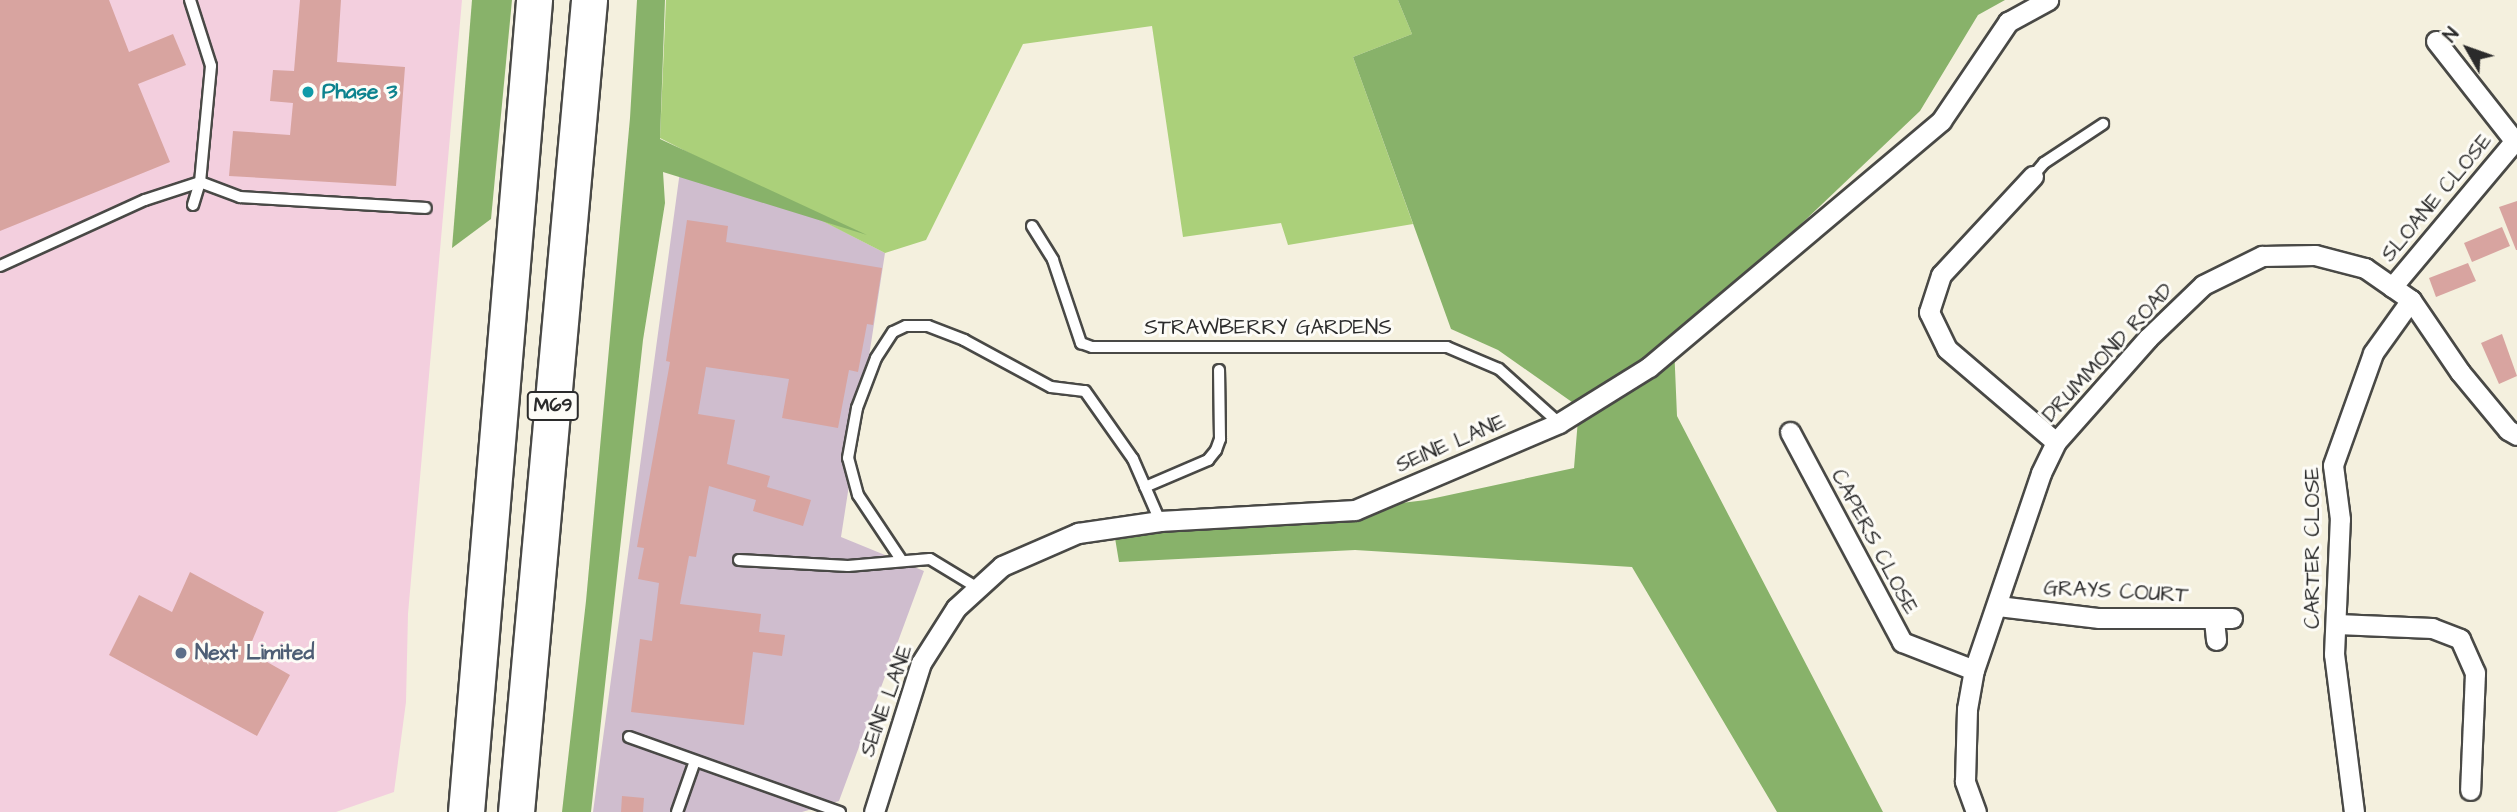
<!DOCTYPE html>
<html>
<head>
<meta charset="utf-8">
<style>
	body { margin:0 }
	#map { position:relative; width:2517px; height:812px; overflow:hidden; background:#f4f0de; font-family:"Architects Daughter",sans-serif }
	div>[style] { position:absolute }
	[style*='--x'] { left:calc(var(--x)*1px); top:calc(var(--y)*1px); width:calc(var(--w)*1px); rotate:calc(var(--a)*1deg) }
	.built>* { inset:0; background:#f3cfde }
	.industrial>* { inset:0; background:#cfbdce }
	.green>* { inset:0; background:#abd07a }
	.forest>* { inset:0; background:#88b26a }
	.building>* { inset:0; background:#d8a4a0 }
	.roads { filter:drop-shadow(2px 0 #494946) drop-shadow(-2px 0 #494946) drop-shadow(0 2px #494946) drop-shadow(0 -2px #494946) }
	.lane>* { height:10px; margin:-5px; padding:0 5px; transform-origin:5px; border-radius:5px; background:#fff }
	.street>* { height:19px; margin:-9.5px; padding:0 9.5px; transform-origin:9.5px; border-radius:9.5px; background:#fff }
	.highway>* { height:35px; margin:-17.5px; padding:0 17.5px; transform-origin:17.5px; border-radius:17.5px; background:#fff }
	.dots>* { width:19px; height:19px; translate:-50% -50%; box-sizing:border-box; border:4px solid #fdfcf7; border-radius:50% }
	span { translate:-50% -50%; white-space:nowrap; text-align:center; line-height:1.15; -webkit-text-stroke:6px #fdfcf7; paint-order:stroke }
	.shield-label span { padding:2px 5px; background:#fdfcf7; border:2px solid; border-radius:5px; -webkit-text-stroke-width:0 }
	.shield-label { font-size:19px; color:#2b2b2b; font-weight:700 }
	.culture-label { font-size:21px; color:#0d838f; font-weight:700 }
	.left { translate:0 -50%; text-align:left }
	.street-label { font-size:21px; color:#2b2b2b }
	.service-label { font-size:21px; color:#4e5e75; font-weight:700 }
	.north { position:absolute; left:2433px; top:14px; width:70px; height:70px; -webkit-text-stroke:5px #fdfcf7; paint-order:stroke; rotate:310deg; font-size:19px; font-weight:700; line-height:28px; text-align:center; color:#2b2b2b }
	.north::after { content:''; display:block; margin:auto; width:24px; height:32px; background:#2b2b2b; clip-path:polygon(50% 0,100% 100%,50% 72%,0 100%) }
</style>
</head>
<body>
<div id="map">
	<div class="built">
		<i style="clip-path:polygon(0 0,462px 0,408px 614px,406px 702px,394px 792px,336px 812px,0 812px)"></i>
	</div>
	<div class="industrial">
		<i style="clip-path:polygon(683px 149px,885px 253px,841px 537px,924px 571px,839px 801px,802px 812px,593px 812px)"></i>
	</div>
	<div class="green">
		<i style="clip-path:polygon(666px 0,1398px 0,1412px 34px,1353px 57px,1413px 224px,1288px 245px,1281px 223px,1183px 237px,1152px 26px,1023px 44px,926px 240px,885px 253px,660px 138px)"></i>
	</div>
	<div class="forest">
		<i style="clip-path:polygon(472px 0,512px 0,491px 219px,452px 248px)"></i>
		<i style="clip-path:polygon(637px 0,665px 0,660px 139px,867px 235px,663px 172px,665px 203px,643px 340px,591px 812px,562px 812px,586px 601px,630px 118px)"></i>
		<i style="clip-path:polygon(1398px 0,2005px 0,1978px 15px,1920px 111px,1674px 345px,1677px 416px,1883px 812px,1777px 812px,1632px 567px,1355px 550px,1119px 562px,1115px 538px,1426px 500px,1574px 468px,1579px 407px,1498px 350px,1451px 329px,1353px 57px,1412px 34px)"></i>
	</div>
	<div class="building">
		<i style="clip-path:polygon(0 0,109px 0,129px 52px,173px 34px,186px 65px,138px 84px,170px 162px,0 231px)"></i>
		<i style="clip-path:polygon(300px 0,341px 0,337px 62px,405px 67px,396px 186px,229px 176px,233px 131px,290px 135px,293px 103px,270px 101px,273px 70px,294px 71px)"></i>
		<i style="clip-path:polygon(2517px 201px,2517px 250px,2516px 250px,2499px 207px)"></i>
		<i style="clip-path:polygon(687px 220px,728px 226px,726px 242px,882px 268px,873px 325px,867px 324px,858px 372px,849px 370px,838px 428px,782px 418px,789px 379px,706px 367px,698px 414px,735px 420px,727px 464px,770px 476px,767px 487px,811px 500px,803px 526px,753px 511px,756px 500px,709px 486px,696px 557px,689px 556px,680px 604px,761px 614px,759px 632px,785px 635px,782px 656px,753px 652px,744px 725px,631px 712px,640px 639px,652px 641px,659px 583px,638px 579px,644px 548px,637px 547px,670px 362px,666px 361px)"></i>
		<i style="clip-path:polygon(2502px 227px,2510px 246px,2472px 262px,2464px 243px)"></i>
		<i style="clip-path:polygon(2468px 263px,2476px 281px,2436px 297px,2429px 278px)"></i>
		<i style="clip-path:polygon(2502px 334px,2517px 376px,2499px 384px,2481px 343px)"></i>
		<i style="clip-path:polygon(190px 572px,264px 612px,248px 651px,290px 675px,257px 736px,109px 655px,139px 595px,172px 612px)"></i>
		<i style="clip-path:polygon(622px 796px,644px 798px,643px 812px,621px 812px)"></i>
	</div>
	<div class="roads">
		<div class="lane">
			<i style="--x:190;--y:0;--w:69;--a:72.3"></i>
			<i style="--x:211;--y:66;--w:117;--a:95.4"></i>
			<i style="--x:200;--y:182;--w:24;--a:107"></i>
			<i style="--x:2033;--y:176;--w:17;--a:-50"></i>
			<i style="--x:2044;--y:163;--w:71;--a:-33.5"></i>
			<i style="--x:1032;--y:226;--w:40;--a:58"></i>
			<i style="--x:1053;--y:260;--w:88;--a:71.4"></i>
			<i style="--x:1081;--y:343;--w:12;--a:20"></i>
			<i style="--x:1092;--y:347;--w:355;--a:0"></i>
			<i style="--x:1447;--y:347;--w:56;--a:22.9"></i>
			<i style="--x:1499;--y:369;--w:81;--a:42"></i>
			<i style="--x:0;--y:266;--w:159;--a:-24.5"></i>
			<i style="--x:145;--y:200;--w:58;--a:-18.1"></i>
			<i style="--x:200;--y:182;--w:43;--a:20.6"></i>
			<i style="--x:240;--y:197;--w:186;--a:3.4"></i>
			<i style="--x:1145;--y:487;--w:69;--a:-23.2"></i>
			<i style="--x:1208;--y:460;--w:13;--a:-51"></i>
			<i style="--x:1216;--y:450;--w:12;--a:-70"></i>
			<i style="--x:1220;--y:439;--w:69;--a:-90.8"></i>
			<i style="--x:739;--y:560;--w:109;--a:3.2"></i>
			<i style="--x:848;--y:566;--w:82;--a:-4.9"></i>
			<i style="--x:930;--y:559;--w:54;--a:31.3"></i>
			<i style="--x:902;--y:561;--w:79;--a:-123.7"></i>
			<i style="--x:858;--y:495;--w:38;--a:-105"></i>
			<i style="--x:848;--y:458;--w:51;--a:-79.8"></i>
			<i style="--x:857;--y:408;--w:53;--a:-69.2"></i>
			<i style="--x:876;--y:358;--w:31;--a:-57"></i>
			<i style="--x:893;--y:332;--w:14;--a:-25"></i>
			<i style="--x:906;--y:326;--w:22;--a:0"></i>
			<i style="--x:928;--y:326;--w:39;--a:21"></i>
			<i style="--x:964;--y:340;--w:99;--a:28.4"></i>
			<i style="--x:1051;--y:387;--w:34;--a:7"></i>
			<i style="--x:1085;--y:391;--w:83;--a:54.8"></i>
			<i style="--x:1133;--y:459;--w:68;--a:66.5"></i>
			<i style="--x:629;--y:737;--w:224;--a:19.6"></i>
			<i style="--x:677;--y:812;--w:54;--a:-70.6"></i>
		</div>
		<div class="street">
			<i style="--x:2436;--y:41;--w:126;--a:51.8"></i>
			<i style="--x:2033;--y:176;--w:135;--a:132.9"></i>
			<i style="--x:1941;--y:275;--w:39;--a:108"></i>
			<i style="--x:1929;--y:312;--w:41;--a:64.1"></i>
			<i style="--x:1947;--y:349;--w:143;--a:40.5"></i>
			<i style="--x:2392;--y:287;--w:194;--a:-50"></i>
			<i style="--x:1790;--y:432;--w:238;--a:61.9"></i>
			<i style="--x:1902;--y:642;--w:77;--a:21.3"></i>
			<i style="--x:1998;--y:606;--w:102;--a:6.8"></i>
			<i style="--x:2099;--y:618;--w:133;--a:0"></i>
			<i style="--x:2214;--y:620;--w:20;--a:84"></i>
			<i style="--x:2337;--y:624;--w:95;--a:2.4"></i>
			<i style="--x:2432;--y:628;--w:30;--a:21"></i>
			<i style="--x:2460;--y:639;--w:37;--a:66"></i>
			<i style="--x:2475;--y:673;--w:117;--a:92.4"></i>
			<i style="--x:874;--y:812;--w:156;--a:-72.5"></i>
			<i style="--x:921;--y:663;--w:65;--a:-57.5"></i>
			<i style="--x:956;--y:608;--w:62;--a:-42.4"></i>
			<i style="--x:1002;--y:566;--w:83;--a:-23.5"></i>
			<i style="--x:1078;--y:533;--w:83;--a:-8.3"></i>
			<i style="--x:1160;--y:521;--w:195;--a:-3.2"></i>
			<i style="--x:1355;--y:510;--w:222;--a:-23.1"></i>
			<i style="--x:1559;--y:423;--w:106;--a:-31.9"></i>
			<i style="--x:1649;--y:367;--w:382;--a:-40.1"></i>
			<i style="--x:1941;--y:121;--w:120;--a:-55.9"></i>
			<i style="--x:2008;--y:22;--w:46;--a:-28.8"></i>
			<i style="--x:1976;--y:812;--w:33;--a:-110"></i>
			<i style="--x:1965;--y:781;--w:72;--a:-88.4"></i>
			<i style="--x:1967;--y:709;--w:40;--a:-80"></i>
			<i style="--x:1974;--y:670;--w:208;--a:-71.2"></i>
			<i style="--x:2041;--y:473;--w:34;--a:-64"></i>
			<i style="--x:2056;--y:442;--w:139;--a:-48.5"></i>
			<i style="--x:2148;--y:338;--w:76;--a:-43.9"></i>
			<i style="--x:2203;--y:285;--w:66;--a:-26.2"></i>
			<i style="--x:2262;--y:256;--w:53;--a:-1.1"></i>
			<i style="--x:2315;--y:255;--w:52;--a:14.6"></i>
			<i style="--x:2365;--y:268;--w:56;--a:34.8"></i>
			<i style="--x:2411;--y:300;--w:87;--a:55.8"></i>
			<i style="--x:2460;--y:372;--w:75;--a:50.4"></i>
			<i style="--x:2508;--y:430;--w:10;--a:29"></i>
			<i style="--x:2354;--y:812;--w:159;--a:-97.2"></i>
			<i style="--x:2334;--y:654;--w:135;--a:-87.5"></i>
			<i style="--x:2340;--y:519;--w:54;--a:-97.4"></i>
			<i style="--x:2333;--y:465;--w:119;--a:-70.3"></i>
			<i style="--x:2373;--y:353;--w:65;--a:-54.4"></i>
		</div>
		<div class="highway">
			<i style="--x:466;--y:812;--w:815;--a:-85.21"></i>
			<i style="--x:516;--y:812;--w:815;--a:-84.86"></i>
		</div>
	</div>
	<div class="dots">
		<i style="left:308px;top:92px;background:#0f9aa8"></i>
		<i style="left:181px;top:653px;background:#5c6f8a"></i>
	</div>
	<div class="shield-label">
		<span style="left:553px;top:406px">M69</span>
	</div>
	<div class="culture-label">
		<span class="left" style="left:322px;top:92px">Phase 3</span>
	</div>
	<div class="street-label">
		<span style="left:2437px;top:198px;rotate:-50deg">SLOANE CLOSE</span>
		<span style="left:1268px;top:328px">STRAWBERRY GARDENS</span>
		<span style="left:2108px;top:353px;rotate:-47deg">DRUMMOND ROAD</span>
		<span style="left:1451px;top:444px;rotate:-23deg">SEINE LANE</span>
		<span style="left:1874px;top:542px;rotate:62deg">CAPERS CLOSE</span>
		<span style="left:2313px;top:548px;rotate:-90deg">CARTER CLOSE</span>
		<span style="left:2116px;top:592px;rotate:3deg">GRAYS COURT</span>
		<span style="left:887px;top:701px;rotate:-70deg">SEINE LANE</span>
	</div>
	<div class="service-label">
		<span class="left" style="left:195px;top:653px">Next Limited</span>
	</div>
	<div class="north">N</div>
</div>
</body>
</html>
